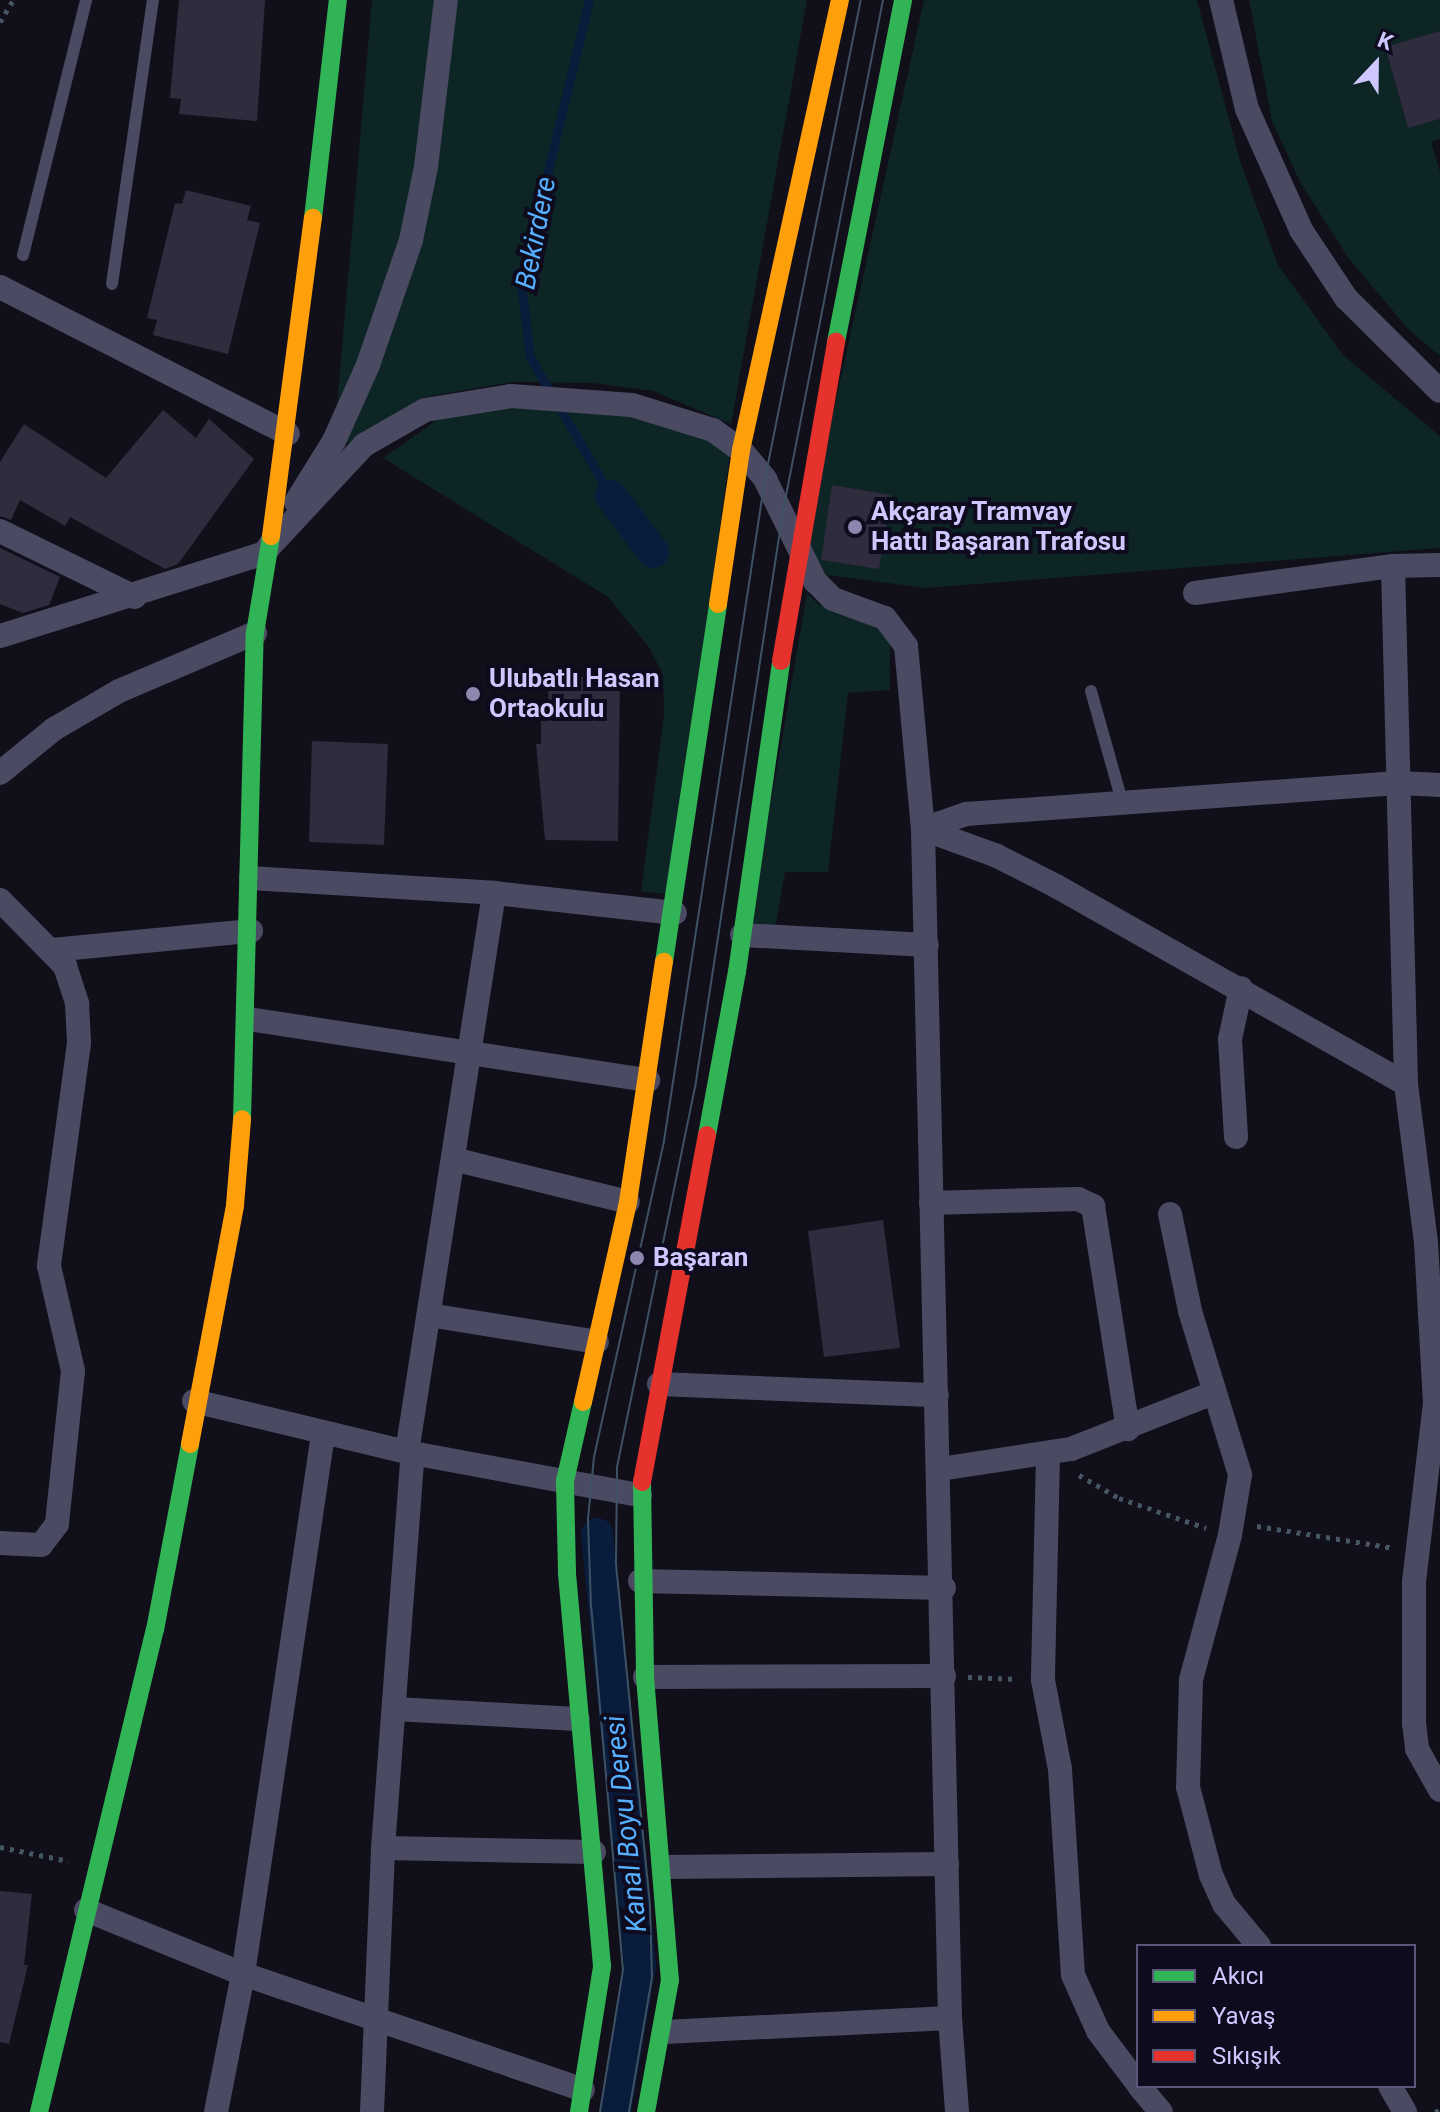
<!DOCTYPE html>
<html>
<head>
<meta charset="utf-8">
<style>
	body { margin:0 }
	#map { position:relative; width:1440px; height:2112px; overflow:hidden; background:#110f1a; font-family:Roboto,sans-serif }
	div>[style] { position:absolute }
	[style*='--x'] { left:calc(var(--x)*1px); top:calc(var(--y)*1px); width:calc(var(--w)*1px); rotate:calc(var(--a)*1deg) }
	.green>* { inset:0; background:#0e2525 }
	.stream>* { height:9px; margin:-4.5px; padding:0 4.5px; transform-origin:4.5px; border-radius:4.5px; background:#0a1c3c }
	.canal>* { height:32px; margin:-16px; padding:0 16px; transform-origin:16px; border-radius:16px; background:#0a1c3c }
	.building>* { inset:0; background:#2f2c3e }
	.path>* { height:5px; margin-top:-2.5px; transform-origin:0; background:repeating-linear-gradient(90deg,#475665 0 4px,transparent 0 10px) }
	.lane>* { height:12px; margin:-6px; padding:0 6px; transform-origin:6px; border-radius:6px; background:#4b4a63 }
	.street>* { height:24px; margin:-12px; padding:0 12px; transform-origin:12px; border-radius:12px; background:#4b4a63 }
	.fast>* { height:18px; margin:-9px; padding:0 9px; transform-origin:9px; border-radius:9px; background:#30b455 }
	.slow>* { height:18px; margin:-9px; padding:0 9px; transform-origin:9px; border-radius:9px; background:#ff9f0a }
	.jam>* { height:18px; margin:-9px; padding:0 9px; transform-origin:9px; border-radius:9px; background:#e5322d }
	.tram>* { height:2px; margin:-1px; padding:0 1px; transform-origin:1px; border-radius:1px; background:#3d5264 }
	.dots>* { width:22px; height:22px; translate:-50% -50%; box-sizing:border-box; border:4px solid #0e0b1e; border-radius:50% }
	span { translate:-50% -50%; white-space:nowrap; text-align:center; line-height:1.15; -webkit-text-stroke:8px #0e0b1e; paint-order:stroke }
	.poi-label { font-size:26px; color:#cfc8ff; font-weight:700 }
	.left { translate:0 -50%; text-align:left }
	.water-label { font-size:28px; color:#56b0ff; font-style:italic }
	.legend { position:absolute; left:1136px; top:1944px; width:280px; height:144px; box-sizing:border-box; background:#0e0b1e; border:2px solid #5b5778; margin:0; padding:10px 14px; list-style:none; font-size:24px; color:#cfc8ff }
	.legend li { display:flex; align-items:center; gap:16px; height:40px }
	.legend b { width:40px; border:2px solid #5b5778 }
	.north { position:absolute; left:1336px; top:24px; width:80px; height:80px; -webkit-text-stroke:6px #0e0b1e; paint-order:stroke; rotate:22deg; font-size:22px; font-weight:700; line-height:32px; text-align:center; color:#cfc8ff }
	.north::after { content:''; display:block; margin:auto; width:28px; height:36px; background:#cfc8ff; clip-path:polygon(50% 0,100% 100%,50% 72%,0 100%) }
</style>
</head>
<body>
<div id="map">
	<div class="green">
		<i style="clip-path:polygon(372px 0,807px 0,731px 424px,653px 391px,593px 383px,511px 382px,420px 398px,364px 445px,334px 441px)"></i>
		<i style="clip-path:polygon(924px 0,1197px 0,1241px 164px,1278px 265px,1343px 355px,1440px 436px,1440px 548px,926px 588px,827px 575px,804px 545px)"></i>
		<i style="clip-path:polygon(1249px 0,1440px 0,1440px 31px,1385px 48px,1408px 128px,1440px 119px,1440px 139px,1431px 142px,1440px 172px,1440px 356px,1411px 332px,1349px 259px,1300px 182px,1272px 121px)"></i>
		<i style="clip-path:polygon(508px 405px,586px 409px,689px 427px,730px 452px,671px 894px,641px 892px,664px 715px,663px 674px,648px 646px,608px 597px,383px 458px,437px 420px)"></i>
		<i style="clip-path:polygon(807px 593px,818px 604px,890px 633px,890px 690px,848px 693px,828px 872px,785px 872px,775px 928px,750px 925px)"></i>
	</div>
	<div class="stream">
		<i style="--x:589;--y:0;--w:291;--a:103.5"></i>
		<i style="--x:521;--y:283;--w:75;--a:83.1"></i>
		<i style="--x:530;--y:357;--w:161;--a:59.8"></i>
	</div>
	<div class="canal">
		<i style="--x:611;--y:496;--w:70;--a:53.1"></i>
		<i style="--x:597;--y:1534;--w:434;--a:84.3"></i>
		<i style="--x:640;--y:1966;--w:148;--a:99.7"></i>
	</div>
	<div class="building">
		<i style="clip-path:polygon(179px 0,265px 0,257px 121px,179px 114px,181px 99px,170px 98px)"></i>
		<i style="clip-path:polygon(1440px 31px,1440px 119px,1408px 128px,1385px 47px)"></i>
		<i style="clip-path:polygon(186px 190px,251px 206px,247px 220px,260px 223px,228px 354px,153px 335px,157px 320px,147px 318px,175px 203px,182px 204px)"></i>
		<i style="clip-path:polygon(163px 410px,196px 438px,209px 419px,254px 459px,178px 564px,165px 569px,70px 517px,65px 526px,20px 500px,11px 520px,0 516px,0 462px,24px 424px,106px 478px)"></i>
		<i style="clip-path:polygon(832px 485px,891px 495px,879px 569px,821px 560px)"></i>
		<i style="clip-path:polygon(0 548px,60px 577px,49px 605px,23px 613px,0 604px)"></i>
		<i style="clip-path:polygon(549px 676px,620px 678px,618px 841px,545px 840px,536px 744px,541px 744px,541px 708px,548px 708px)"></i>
		<i style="clip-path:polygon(312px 741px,388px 744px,384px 845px,309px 842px)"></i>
		<i style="clip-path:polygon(883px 1220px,900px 1348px,824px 1357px,808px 1231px)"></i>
		<i style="clip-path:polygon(0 1891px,32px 1894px,24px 1965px,28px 1965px,9px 2044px,0 2042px)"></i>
	</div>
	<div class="path">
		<i style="--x:0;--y:22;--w:26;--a:-59"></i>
		<i style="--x:1079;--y:1475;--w:46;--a:29.9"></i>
		<i style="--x:1119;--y:1498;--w:92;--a:19"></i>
		<i style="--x:1257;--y:1526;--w:139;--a:9.1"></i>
		<i style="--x:968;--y:1677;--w:50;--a:2.3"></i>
		<i style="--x:0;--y:1847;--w:70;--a:11.5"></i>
		<i style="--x:1435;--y:2112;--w:5;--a:-22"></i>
	</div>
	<div class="lane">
		<i style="--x:23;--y:255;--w:263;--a:-76.1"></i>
		<i style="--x:112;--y:284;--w:287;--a:-81.8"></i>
		<i style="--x:1091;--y:691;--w:118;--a:74.3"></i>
	</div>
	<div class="street">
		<i style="--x:1221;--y:0;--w:112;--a:76.6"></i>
		<i style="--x:1247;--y:109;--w:133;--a:65.9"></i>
		<i style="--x:1301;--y:230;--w:82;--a:56.5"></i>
		<i style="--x:1346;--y:298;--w:132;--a:44.7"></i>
		<i style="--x:0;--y:287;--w:323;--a:27"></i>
		<i style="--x:296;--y:502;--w:72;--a:-58.1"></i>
		<i style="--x:334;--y:441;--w:83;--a:-65.9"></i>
		<i style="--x:368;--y:365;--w:132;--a:-71"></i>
		<i style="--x:411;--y:240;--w:75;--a:-78.4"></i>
		<i style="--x:426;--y:167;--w:168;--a:-83.2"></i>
		<i style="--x:0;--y:531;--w:150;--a:26.1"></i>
		<i style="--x:269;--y:547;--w:139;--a:-47"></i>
		<i style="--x:364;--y:445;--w:70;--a:-29.8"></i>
		<i style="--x:425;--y:410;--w:87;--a:-9.2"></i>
		<i style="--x:511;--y:396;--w:121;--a:4.3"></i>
		<i style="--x:632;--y:405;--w:85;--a:17.2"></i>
		<i style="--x:713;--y:430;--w:34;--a:36"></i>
		<i style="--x:741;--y:450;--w:38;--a:50"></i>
		<i style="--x:765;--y:479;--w:114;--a:63.9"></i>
		<i style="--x:815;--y:581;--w:25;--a:45"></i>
		<i style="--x:833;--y:599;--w:55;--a:20.1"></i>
		<i style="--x:885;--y:618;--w:35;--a:53"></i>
		<i style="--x:906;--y:646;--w:184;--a:84.7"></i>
		<i style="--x:923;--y:829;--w:1189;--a:88.7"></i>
		<i style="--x:950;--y:2018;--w:94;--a:85.7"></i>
		<i style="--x:1440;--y:565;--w:47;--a:178.8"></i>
		<i style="--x:1393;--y:566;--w:518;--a:88.56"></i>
		<i style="--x:1406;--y:1084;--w:159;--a:82.8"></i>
		<i style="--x:1426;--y:1242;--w:161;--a:86.8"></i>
		<i style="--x:1435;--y:1403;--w:180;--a:96.7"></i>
		<i style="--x:1414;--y:1582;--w:141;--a:90"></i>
		<i style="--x:1414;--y:1723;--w:26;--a:83"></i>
		<i style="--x:1417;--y:1749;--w:47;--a:60.7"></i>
		<i style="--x:1195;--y:593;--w:200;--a:-7.8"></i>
		<i style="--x:0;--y:636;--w:278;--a:-17.4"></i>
		<i style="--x:265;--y:553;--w:15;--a:-58"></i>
		<i style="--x:0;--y:773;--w:70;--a:-39.2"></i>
		<i style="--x:54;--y:729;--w:75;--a:-30.3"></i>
		<i style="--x:119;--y:691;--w:148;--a:-23.1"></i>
		<i style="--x:923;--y:829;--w:77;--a:19.9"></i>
		<i style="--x:995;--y:855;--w:68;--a:26.9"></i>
		<i style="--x:1056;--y:886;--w:402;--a:29.5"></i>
		<i style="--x:923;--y:829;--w:46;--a:-19.2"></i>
		<i style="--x:966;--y:814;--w:433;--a:-4.1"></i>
		<i style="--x:1398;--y:783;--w:42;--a:2.7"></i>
		<i style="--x:251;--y:878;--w:243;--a:3.5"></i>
		<i style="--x:494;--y:893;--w:182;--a:6.3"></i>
		<i style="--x:0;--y:900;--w:93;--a:45.4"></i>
		<i style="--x:65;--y:966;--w:40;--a:72"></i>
		<i style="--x:77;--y:1004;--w:39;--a:87"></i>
		<i style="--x:79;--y:1043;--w:225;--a:97.7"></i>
		<i style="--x:49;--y:1266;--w:108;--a:77.1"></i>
		<i style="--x:73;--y:1371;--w:154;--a:96"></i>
		<i style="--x:57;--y:1524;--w:26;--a:127"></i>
		<i style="--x:41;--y:1545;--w:41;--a:-177.2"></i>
		<i style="--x:742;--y:935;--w:185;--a:3.1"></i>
		<i style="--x:52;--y:950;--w:200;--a:-5.5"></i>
		<i style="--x:248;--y:1019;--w:405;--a:8.7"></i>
		<i style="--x:1236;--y:1137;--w:98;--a:-93.5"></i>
		<i style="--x:1230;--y:1039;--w:52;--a:-77.8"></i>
		<i style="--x:453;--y:1159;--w:180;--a:13.8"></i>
		<i style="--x:931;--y:1203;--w:147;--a:-1.6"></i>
		<i style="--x:1078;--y:1199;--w:17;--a:25"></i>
		<i style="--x:1093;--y:1206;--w:226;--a:81.1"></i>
		<i style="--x:1170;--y:1214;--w:99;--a:78.3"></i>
		<i style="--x:1190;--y:1311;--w:171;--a:73"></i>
		<i style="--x:1240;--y:1475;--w:61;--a:99.5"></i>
		<i style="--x:1230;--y:1535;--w:150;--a:105.1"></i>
		<i style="--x:1191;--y:1680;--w:107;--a:91.6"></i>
		<i style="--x:1188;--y:1787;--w:91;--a:75.4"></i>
		<i style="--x:1211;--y:1875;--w:32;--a:66"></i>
		<i style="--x:1224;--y:1904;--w:55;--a:50.2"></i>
		<i style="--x:429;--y:1315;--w:170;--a:9.1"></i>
		<i style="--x:659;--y:1384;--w:278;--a:2.3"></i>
		<i style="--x:194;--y:1401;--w:219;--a:13.5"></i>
		<i style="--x:407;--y:1452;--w:237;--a:10.5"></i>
		<i style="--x:407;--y:1452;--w:566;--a:-81.15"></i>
		<i style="--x:1048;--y:1455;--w:225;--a:91.3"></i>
		<i style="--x:1043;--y:1680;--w:91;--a:79.2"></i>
		<i style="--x:1060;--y:1769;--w:206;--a:86.4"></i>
		<i style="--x:1073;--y:1975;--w:61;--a:65.9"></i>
		<i style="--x:1098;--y:2031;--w:66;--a:53"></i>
		<i style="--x:940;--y:1469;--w:133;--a:-8.7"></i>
		<i style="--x:1071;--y:1449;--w:153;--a:-21.5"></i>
		<i style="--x:640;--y:1581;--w:304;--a:1.3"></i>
		<i style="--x:645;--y:1677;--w:299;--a:-0.2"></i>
		<i style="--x:394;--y:1709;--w:184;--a:3.1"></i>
		<i style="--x:383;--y:1848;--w:211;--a:1.1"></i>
		<i style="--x:664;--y:1867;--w:283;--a:-0.6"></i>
		<i style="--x:86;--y:1910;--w:170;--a:22.2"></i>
		<i style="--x:243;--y:1974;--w:359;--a:18.8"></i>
		<i style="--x:664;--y:2032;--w:286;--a:-2.8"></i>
		<i style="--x:1139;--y:2086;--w:34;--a:50"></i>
		<i style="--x:1390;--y:2086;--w:30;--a:60"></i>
		<i style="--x:216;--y:2112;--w:141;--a:-78.9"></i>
		<i style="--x:243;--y:1974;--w:546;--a:-81.57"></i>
		<i style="--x:372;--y:2112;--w:264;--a:-87.6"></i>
		<i style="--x:383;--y:1848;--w:396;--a:-85.7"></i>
	</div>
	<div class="fast">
		<i style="--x:313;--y:218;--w:219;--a:-83.5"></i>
		<i style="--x:836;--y:342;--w:349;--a:-78.9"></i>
		<i style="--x:664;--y:962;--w:362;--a:-81.4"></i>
		<i style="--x:242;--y:1119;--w:486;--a:-88.5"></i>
		<i style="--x:255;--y:633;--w:98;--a:-80.6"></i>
		<i style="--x:707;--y:1135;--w:166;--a:-79.6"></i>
		<i style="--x:737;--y:972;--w:314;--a:-81.9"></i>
		<i style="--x:642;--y:1482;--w:195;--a:89.1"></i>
		<i style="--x:645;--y:1677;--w:304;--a:85.3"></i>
		<i style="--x:670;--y:1980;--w:134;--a:100.3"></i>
		<i style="--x:39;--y:2112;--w:496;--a:-76.5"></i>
		<i style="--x:155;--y:1630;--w:189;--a:-79.3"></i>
		<i style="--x:579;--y:2112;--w:148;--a:-81"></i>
		<i style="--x:602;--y:1966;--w:396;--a:-95.1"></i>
		<i style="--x:567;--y:1572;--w:91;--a:-91.3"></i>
		<i style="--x:565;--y:1481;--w:81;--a:-77.2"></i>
	</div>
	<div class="slow">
		<i style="--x:271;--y:536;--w:321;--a:-82.5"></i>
		<i style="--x:718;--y:604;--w:156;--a:-81.5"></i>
		<i style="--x:741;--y:450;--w:461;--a:-77.6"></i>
		<i style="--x:583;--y:1402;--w:205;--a:-77.3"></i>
		<i style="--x:628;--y:1202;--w:243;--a:-81.5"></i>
		<i style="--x:190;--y:1444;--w:243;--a:-79.3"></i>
		<i style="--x:235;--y:1205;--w:86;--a:-85.3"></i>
	</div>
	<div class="jam">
		<i style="--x:781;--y:661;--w:324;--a:-80.2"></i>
		<i style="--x:642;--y:1482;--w:353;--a:-79.4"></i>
	</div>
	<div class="tram">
		<i style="--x:600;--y:2112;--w:144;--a:-80.8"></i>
		<i style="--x:623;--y:1970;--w:364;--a:-95"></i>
		<i style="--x:591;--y:1607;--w:88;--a:-92"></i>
		<i style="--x:588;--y:1519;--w:62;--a:-84.5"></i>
		<i style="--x:594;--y:1457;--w:324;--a:-77.5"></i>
		<i style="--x:664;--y:1141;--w:670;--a:-81.33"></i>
		<i style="--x:765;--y:479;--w:489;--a:-78.7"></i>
		<i style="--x:629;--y:2112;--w:136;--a:-80.3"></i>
		<i style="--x:652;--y:1978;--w:73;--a:-91.6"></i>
		<i style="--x:650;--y:1905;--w:345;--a:-95.7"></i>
		<i style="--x:616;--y:1562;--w:95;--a:-89.4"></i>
		<i style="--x:617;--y:1467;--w:387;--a:-78.4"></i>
		<i style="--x:695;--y:1088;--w:584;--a:-81.33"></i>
		<i style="--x:783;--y:511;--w:521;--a:-78.93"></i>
	</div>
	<div class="dots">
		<i style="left:855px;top:527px;background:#8c87af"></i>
		<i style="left:473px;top:694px;background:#8c87af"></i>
		<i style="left:637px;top:1258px;background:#8c87af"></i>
	</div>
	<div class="poi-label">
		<span class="left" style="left:871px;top:527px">Akçaray Tramvay<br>Hattı Başaran Trafosu</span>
		<span class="left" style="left:489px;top:694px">Ulubatlı Hasan<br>Ortaokulu</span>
		<span class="left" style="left:653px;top:1258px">Başaran</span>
	</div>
	<div class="water-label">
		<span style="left:536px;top:233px;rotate:-79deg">Bekirdere</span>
		<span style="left:626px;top:1824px;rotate:-96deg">Kanal Boyu Deresi</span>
	</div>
	<ul class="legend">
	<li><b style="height:10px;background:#30b455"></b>Akıcı</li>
	<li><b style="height:10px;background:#ff9f0a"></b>Yavaş</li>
	<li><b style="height:10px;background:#e5322d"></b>Sıkışık</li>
	</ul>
	<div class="north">K</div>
</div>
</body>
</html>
